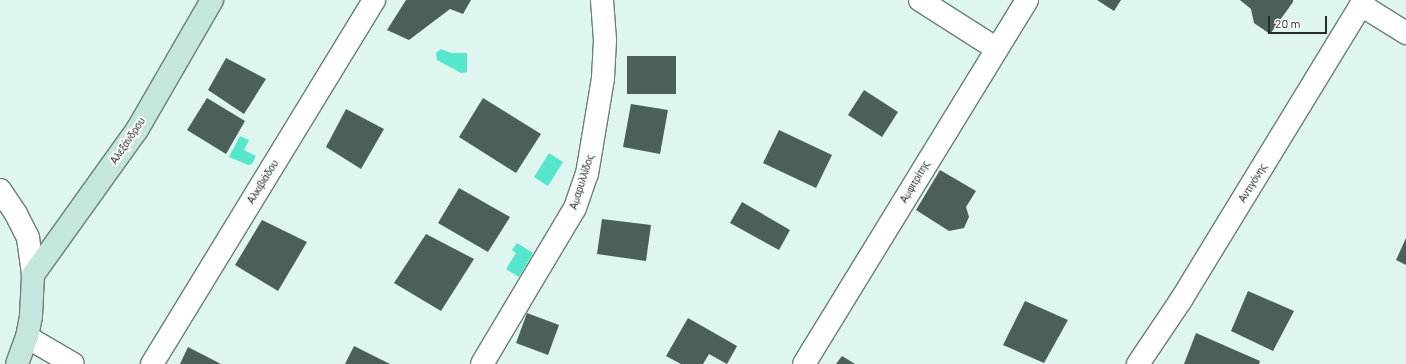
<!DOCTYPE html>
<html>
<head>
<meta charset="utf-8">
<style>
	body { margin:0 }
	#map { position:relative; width:1406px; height:364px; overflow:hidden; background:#dff5ef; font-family:Barlow,sans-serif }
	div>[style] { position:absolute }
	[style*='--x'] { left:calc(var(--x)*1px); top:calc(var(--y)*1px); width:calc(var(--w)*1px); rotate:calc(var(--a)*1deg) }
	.water>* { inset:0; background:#55e6cc }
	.building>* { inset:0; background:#4c5f5a }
	.roads { filter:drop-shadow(1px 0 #6b7f7a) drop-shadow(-1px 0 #6b7f7a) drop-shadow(0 1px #6b7f7a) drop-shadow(0 -1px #6b7f7a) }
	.street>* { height:22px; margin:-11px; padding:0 11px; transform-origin:11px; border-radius:11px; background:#fff }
	.secondary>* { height:22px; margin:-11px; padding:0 11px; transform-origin:11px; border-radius:11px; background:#c5e5df }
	span { translate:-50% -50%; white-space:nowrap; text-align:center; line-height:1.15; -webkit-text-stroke:4px #fff; paint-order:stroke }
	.street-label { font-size:10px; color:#252d2b }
	.scale { position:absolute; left:1268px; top:16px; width:59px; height:18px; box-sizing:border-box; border:2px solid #252d2b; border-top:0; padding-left:5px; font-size:12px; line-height:14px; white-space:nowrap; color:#252d2b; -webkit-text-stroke:3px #fff; paint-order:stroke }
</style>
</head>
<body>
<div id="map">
	<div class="water">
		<i style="clip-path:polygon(441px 49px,451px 53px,467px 53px,467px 72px,461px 73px,437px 60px,436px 53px)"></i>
		<i style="clip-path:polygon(240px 136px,249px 140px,244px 150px,256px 156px,252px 164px,248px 165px,229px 157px)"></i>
		<i style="clip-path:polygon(549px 153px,563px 162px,548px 186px,534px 177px)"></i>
		<i style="clip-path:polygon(517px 243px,533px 253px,519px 277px,506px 269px,516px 253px,512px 250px)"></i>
	</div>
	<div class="building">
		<i style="clip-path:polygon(406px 0,471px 0,463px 14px,450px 9px,409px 40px,387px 30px)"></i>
		<i style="clip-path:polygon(1097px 0,1121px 0,1114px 11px)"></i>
		<i style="clip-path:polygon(1240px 0,1293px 0,1293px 2px,1270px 34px,1254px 23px,1251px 9px)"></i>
		<i style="clip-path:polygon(627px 56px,676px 56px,676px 94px,627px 94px)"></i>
		<i style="clip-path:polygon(226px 58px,266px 79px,244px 114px,208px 90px)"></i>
		<i style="clip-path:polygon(864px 90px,898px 112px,882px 137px,848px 115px)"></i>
		<i style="clip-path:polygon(207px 98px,245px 121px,226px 154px,187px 130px)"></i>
		<i style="clip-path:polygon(483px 98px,541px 134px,516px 173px,459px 137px)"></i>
		<i style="clip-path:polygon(631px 104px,668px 110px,660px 154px,623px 147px)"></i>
		<i style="clip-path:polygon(346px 109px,384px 129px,361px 169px,326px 147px)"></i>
		<i style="clip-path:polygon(779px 130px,832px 155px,816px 188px,763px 163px)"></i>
		<i style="clip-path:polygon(940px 170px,976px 191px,966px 207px,969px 217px,964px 228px,949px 231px,916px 210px)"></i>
		<i style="clip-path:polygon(459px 188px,510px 217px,488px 252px,438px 223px)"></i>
		<i style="clip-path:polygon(742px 202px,790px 230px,779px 250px,730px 223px)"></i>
		<i style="clip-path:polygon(602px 219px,651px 225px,646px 261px,597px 254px)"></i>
		<i style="clip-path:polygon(262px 220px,307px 242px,278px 291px,235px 265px)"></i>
		<i style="clip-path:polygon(426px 234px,474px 259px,441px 311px,394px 283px)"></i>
		<i style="clip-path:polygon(1406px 238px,1406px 265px,1396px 260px)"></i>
		<i style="clip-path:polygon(1248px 291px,1294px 311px,1273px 351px,1231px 331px)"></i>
		<i style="clip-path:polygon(1025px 301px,1068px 320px,1044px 363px,1003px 345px)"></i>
		<i style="clip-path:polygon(527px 313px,559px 325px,548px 355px,516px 343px)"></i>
		<i style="clip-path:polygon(688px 318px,737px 346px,727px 364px,709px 354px,703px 364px,681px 364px,666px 356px)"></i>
		<i style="clip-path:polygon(1196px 333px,1260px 361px,1259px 364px,1184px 364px)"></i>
		<i style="clip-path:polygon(354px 346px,390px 364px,345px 364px)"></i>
		<i style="clip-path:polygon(188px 347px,221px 364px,180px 364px)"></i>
		<i style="clip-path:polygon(842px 356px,855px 364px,836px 364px)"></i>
	</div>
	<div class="roads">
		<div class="street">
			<i style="--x:920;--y:0;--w:91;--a:32.5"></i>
			<i style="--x:1361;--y:5;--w:53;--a:31.9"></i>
			<i style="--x:0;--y:190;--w:29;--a:56"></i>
			<i style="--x:16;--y:214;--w:27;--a:63"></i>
			<i style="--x:28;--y:238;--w:37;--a:82"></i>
			<i style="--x:27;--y:337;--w:53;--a:30.4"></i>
			<i style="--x:152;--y:364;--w:426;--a:-58.6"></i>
			<i style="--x:482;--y:364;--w:182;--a:-59.2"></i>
			<i style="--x:575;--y:208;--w:36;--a:-71"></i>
			<i style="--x:587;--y:174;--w:97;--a:-80.5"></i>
			<i style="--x:603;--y:78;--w:38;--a:-87"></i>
			<i style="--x:605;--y:40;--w:40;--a:-94.3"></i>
			<i style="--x:804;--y:364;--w:427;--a:-58.5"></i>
			<i style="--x:1138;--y:364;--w:77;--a:-56.1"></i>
			<i style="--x:1181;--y:300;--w:351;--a:-58.6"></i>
		</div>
		<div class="secondary">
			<i style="--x:17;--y:364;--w:29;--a:-70"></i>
			<i style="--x:27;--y:337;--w:21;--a:-79"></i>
			<i style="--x:31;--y:316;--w:41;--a:-87.2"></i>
			<i style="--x:33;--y:275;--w:178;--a:-54.4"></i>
			<i style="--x:137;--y:130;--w:150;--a:-60"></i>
		</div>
	</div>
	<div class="street-label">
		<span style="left:128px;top:141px;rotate:-56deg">Αλεξάνδρου</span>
		<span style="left:263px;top:182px;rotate:-58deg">Αλκιβιάδου</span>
		<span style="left:582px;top:182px;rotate:-72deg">Αμαρυλλίδος</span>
		<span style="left:915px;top:182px;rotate:-59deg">Αμφιτρίτης</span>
		<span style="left:1253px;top:183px;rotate:-58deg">Αντιγόνης</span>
	</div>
	<div class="scale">20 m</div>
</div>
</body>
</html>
